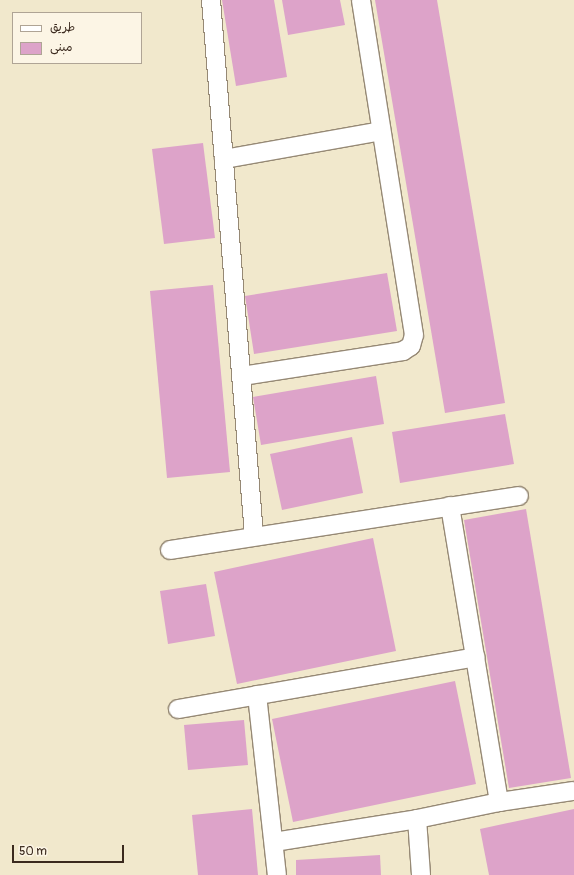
<!DOCTYPE html>
<html>
<head>
<meta charset="utf-8">
<style>
	body { margin:0 }
	#map { position:relative; width:574px; height:875px; overflow:hidden; background:#f1e8cc; font-family:Pangolin,"Playpen Sans Arabic",sans-serif }
	div>[style] { position:absolute }
	[style*='--x'] { left:calc(var(--x)*1px); top:calc(var(--y)*1px); width:calc(var(--w)*1px); rotate:calc(var(--a)*1deg) }
	.building>* { inset:0; background:#dda3c9 }
	.roads { filter:drop-shadow(1px 0 #968975) drop-shadow(-1px 0 #968975) drop-shadow(0 1px #968975) drop-shadow(0 -1px #968975) }
	.minor>* { height:18px; margin:-9px; padding:0 9px; transform-origin:9px; border-radius:9px; background:#fff }
	span { translate:-50% -50%; white-space:nowrap; text-align:center; line-height:1.15; -webkit-text-stroke:4px #fcf5e5; paint-order:stroke }
	.legend { position:absolute; left:12px; top:12px; width:130px; height:52px; box-sizing:border-box; background:#fcf5e5; border:1px solid #afa495; margin:0; padding:5px 7px; list-style:none; font-size:12px; color:#3b2a1e }
	.legend li { display:flex; align-items:center; gap:8px; height:20px }
	.legend b { width:20px; border:1px solid #afa495 }
	.scale { position:absolute; left:12px; top:845px; width:112px; height:18px; box-sizing:border-box; border:2px solid #3b2a1e; border-top:0; padding-left:5px; font-size:12px; line-height:14px; white-space:nowrap; color:#3b2a1e; -webkit-text-stroke:3px #fcf5e5; paint-order:stroke }
</style>
</head>
<body>
<div id="map">
	<div class="building">
		<i style="clip-path:polygon(222px 0,274px 0,287px 77px,236px 86px)"></i>
		<i style="clip-path:polygon(282px 0,340px 0,345px 25px,288px 35px)"></i>
		<i style="clip-path:polygon(375px 0,437px 0,505px 403px,445px 413px)"></i>
		<i style="clip-path:polygon(203px 143px,215px 238px,164px 244px,152px 149px)"></i>
		<i style="clip-path:polygon(387px 273px,397px 331px,254px 354px,245px 296px)"></i>
		<i style="clip-path:polygon(213px 285px,230px 472px,167px 478px,150px 291px)"></i>
		<i style="clip-path:polygon(376px 376px,384px 424px,261px 445px,253px 397px)"></i>
		<i style="clip-path:polygon(505px 414px,514px 464px,400px 483px,392px 432px)"></i>
		<i style="clip-path:polygon(352px 437px,363px 493px,282px 510px,270px 454px)"></i>
		<i style="clip-path:polygon(526px 509px,571px 778px,509px 788px,464px 520px)"></i>
		<i style="clip-path:polygon(373px 538px,396px 651px,237px 684px,214px 572px)"></i>
		<i style="clip-path:polygon(206px 584px,215px 636px,168px 644px,160px 591px)"></i>
		<i style="clip-path:polygon(455px 681px,476px 784px,293px 822px,272px 719px)"></i>
		<i style="clip-path:polygon(244px 720px,248px 765px,188px 770px,184px 725px)"></i>
		<i style="clip-path:polygon(252px 809px,258px 875px,198px 875px,192px 815px)"></i>
		<i style="clip-path:polygon(574px 809px,574px 875px,489px 875px,480px 829px)"></i>
		<i style="clip-path:polygon(380px 855px,381px 875px,296px 875px,296px 860px)"></i>
	</div>
	<div class="roads">
		<div class="minor">
			<i style="--x:211;--y:0;--w:538;--a:85.41"></i>
			<i style="--x:224;--y:159;--w:159;--a:-10.1"></i>
			<i style="--x:242;--y:376;--w:163;--a:-8.8"></i>
			<i style="--x:403;--y:351;--w:9;--a:-32"></i>
			<i style="--x:411;--y:346;--w:11;--a:-75"></i>
			<i style="--x:414;--y:335;--w:339;--a:-99"></i>
			<i style="--x:170;--y:550;--w:353;--a:-8.8"></i>
			<i style="--x:257;--y:695;--w:181;--a:83.7"></i>
			<i style="--x:178;--y:709;--w:302;--a:-9.9"></i>
			<i style="--x:499;--y:802;--w:75;--a:-8.5"></i>
			<i style="--x:417;--y:819;--w:56;--a:85.9"></i>
			<i style="--x:274;--y:842;--w:145;--a:-9.1"></i>
			<i style="--x:417;--y:819;--w:84;--a:-11.7"></i>
			<i style="--x:499;--y:802;--w:300;--a:-99.4"></i>
		</div>
	</div>
	<ul class="legend">
	<li><b style="height:5px;background:#fff"></b>طريق</li>
	<li><b style="height:11px;background:#dda3c9"></b>مبنى</li>
	</ul>
	<div class="scale">50 m</div>
</div>
</body>
</html>
